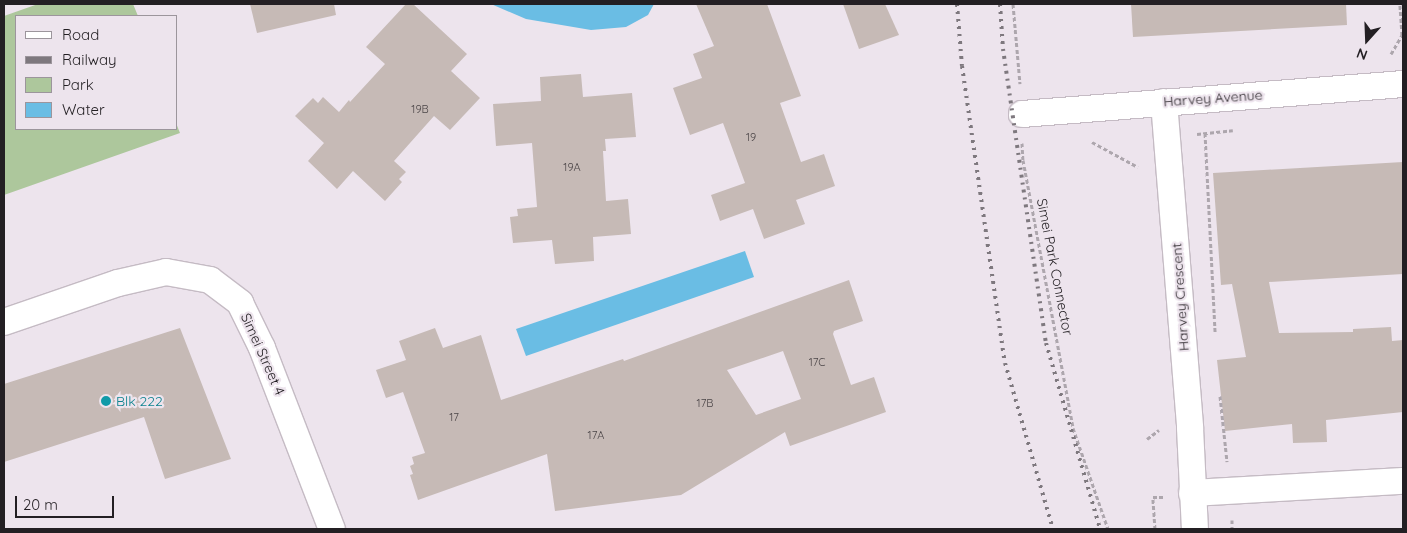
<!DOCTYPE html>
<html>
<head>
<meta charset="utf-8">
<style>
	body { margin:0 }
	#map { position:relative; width:1407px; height:533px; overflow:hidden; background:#ede4ed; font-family:Quicksand,sans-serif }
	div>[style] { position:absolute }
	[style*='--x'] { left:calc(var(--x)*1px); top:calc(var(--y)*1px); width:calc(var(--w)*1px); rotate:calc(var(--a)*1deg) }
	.green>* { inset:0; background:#adc79c }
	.water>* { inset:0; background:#6abde4 }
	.building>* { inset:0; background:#c6bab6 }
	.path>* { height:3px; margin-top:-1.5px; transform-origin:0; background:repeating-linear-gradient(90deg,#ada6ad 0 4px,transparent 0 6.5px) }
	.roads { filter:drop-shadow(1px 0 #c5bbc4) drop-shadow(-1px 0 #c5bbc4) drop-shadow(0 1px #c5bbc4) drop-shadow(0 -1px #c5bbc4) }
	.minor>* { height:26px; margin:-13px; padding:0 13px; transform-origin:13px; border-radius:13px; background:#fff }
	.rail>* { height:4px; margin-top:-2px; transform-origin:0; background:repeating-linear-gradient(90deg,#7e787e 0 2.5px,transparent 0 7.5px) }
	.dots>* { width:14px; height:14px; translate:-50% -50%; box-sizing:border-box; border:2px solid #ede4ed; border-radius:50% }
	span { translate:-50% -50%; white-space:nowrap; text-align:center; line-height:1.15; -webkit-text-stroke:4.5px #ede4ed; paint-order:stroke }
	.number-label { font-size:11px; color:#4c4648 }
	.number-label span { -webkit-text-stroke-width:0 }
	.street-label { font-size:14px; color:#231f23 }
	.culture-label { font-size:14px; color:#0d838f }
	.left { translate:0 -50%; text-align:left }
	.frame { position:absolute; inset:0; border:5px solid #231f23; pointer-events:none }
	.legend { position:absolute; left:15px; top:15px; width:162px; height:115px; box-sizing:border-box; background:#ede4ed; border:1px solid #9c959c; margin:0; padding:6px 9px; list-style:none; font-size:15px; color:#231f23 }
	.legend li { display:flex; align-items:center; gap:10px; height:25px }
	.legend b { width:25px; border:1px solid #9c959c }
	.north { position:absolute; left:1342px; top:15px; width:50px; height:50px; -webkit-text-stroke:4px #ede4ed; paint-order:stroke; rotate:200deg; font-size:14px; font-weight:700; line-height:20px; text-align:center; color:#231f23 }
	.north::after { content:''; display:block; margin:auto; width:18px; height:22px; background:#231f23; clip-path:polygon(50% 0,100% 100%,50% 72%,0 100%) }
	.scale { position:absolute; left:15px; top:496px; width:99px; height:22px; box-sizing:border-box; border:2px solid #231f23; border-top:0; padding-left:6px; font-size:15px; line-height:18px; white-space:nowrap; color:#231f23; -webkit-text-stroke:4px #ede4ed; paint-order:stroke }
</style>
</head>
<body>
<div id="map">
	<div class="green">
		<i style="clip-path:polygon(38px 4px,133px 4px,138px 16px,16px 16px,16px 129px,176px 129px,176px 123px,180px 133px,4px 195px,4px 16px)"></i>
	</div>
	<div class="water">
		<i style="clip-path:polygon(491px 4px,654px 4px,648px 15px,626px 27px,591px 30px,526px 19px)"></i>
		<i style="clip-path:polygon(745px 251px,754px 277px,526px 356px,516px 329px)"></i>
	</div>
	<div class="building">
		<i style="clip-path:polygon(250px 4px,334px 4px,336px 15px,257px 33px)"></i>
		<i style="clip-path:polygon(406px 4px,413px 4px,467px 54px,451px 71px,480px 98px,450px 130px,434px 116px,394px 161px,406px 172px,399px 179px,402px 182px,385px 201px,353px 171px,337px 189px,308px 161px,324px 143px,295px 116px,313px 98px,318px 103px,323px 97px,339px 112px,349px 100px,350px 102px,385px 64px,366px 47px)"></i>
		<i style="clip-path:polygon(696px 4px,767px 4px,801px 96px,780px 103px,801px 162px,824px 154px,835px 186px,796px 200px,805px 224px,764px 239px,753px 209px,720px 221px,711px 195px,745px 183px,723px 123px,690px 135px,673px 88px,702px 78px,693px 54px,714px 46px)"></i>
		<i style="clip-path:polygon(843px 4px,885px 4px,899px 35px,859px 49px)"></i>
		<i style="clip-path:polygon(1131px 4px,1346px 4px,1347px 25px,1133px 37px)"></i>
		<i style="clip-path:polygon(581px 74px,583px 97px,632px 93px,636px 137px,605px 139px,606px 151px,603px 151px,606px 201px,628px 199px,631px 234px,593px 237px,594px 261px,555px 264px,552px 240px,513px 243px,510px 217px,518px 216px,517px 209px,537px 207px,532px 143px,496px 146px,493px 104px,541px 101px,540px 77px)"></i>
		<i style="clip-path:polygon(1403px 162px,1403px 274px,1269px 282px,1279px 333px,1353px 332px,1353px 329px,1391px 327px,1392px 341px,1403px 340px,1403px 412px,1326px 420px,1327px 442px,1293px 443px,1292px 424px,1225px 431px,1217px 360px,1246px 357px,1232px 284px,1221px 285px,1213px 173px)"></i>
		<i style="clip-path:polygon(evenodd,849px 280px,863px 321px,834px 331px,833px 334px,851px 385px,874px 377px,886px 412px,790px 446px,785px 432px,681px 495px,555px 511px,547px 454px,418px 500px,410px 475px,413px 474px,410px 466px,414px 464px,412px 457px,425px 453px,403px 392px,386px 398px,376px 370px,406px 360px,399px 341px,435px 328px,443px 348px,481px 335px,501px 400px,623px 359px,624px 361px,849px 280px,783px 351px,801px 399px,756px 415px,727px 370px,783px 351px)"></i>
		<i style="clip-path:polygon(180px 328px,231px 459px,165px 479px,144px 417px,4px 462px,4px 384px)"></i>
	</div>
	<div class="path">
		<i style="--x:1013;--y:4;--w:80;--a:85"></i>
		<i style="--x:1391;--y:54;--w:22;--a:-60"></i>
		<i style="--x:1402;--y:35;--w:31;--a:-94"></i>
		<i style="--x:1205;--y:133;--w:199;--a:87.1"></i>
		<i style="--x:1197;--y:134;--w:36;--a:-6"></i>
		<i style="--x:1092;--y:142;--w:52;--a:28.5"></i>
		<i style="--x:1022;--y:143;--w:17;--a:87"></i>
		<i style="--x:1023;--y:160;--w:273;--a:79.4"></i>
		<i style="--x:1073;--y:428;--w:107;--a:70.9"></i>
		<i style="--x:1220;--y:396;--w:66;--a:83.9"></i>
		<i style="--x:1147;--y:439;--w:15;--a:-37"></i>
		<i style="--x:1232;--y:520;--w:9;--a:90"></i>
		<i style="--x:1155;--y:529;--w:32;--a:-94"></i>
		<i style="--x:1153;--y:497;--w:10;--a:0"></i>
	</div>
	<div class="roads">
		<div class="minor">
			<i style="--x:1164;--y:102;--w:327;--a:85.4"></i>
			<i style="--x:1190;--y:428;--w:101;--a:87.2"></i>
			<i style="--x:1022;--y:114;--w:382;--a:-4.5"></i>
			<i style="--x:4;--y:322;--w:120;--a:-18.9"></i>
			<i style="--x:118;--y:283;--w:49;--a:-12.9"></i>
			<i style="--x:166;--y:272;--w:45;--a:10.3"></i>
			<i style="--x:210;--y:280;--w:38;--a:37"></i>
			<i style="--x:240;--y:303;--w:50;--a:63.9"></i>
			<i style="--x:262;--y:348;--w:194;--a:68.9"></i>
			<i style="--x:1192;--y:493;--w:211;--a:-3.3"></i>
		</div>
	</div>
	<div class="rail">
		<i style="--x:957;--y:4;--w:62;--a:85.4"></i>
		<i style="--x:962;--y:66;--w:300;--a:81.8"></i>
		<i style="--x:1005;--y:363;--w:173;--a:73.9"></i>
		<i style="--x:1000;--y:4;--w:45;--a:86.2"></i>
		<i style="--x:1003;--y:49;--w:297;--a:81.7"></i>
		<i style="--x:1046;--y:343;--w:194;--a:73.8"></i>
	</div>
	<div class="dots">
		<i style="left:106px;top:401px;background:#0f9aa8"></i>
	</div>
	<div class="number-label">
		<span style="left:420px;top:109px">19B</span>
		<span style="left:751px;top:137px">19</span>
		<span style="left:572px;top:167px">19A</span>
		<span style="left:817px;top:362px">17C</span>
		<span style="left:705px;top:403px">17B</span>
		<span style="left:454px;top:417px">17</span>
		<span style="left:596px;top:435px">17A</span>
	</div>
	<div class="street-label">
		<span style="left:1213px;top:98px;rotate:-4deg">Harvey Avenue</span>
		<span style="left:1055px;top:267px;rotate:79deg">Simei Park Connector</span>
		<span style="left:1180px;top:297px;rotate:-94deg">Harvey Crescent</span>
		<span style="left:263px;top:354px;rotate:66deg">Simei Street 4</span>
	</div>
	<div class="culture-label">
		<span class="left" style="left:116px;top:401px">Blk 222</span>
	</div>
	<div class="frame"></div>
	<ul class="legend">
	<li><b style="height:6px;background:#fff"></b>Road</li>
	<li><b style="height:6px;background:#7e787e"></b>Railway</li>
	<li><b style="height:14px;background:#adc79c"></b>Park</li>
	<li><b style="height:14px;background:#6abde4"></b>Water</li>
	</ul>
	<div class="north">N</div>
	<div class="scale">20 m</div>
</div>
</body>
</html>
